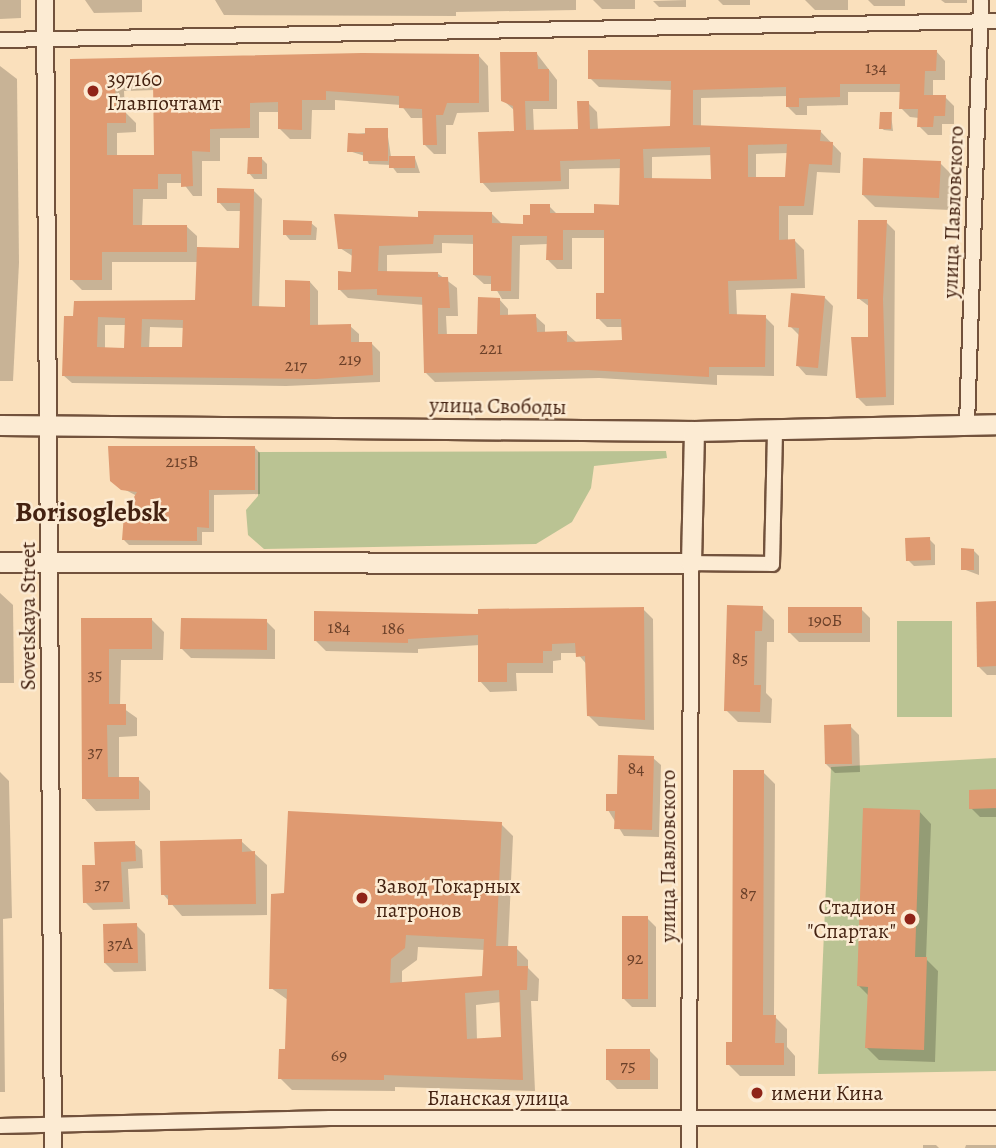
<!DOCTYPE html>
<html>
<head>
<meta charset="utf-8">
<style>
	body { margin:0 }
	#map { position:relative; width:996px; height:1148px; overflow:hidden; background:#fae0bc; font-family:Alegreya,serif }
	div>[style] { position:absolute }
	[style*='--x'] { left:calc(var(--x)*1px); top:calc(var(--y)*1px); width:calc(var(--w)*1px); rotate:calc(var(--a)*1deg) }
	.green>* { inset:0; background:#bac393 }
	.shadow>* { inset:0; background:#0003 }
	.building>* { inset:0; background:#df9a71 }
	.roads { filter:drop-shadow(2px 0 #72523c) drop-shadow(-2px 0 #72523c) drop-shadow(0 2px #72523c) drop-shadow(0 -2px #72523c) }
	.minor>* { height:14px; margin:-7px; padding:0 7px; transform-origin:7px; border-radius:7px; background:#fcebd3 }
	.tertiary>* { height:16px; margin:-8px; padding:0 8px; transform-origin:8px; border-radius:8px; background:#fcebd3 }
	.secondary>* { height:19px; margin:-9.5px; padding:0 9.5px; transform-origin:9.5px; border-radius:9.5px; background:#fcebd3 }
	.dots>* { width:19px; height:19px; translate:-50% -50%; box-sizing:border-box; border:4px solid #fcebd3; border-radius:50% }
	span { translate:-50% -50%; white-space:nowrap; text-align:center; line-height:1.15; -webkit-text-stroke:5px #fcebd3; paint-order:stroke }
	.number-label { font-size:18px; color:#6b4029 }
	.number-label span { -webkit-text-stroke-width:0 }
	.poi-label { font-size:21px; color:#421 }
	.left { translate:0 -50%; text-align:left }
	.right { translate:-100% -50%; text-align:right }
	.street-label { font-size:21px; color:#421 }
	.district-label { font-size:28px; color:#421; font-weight:700 }
</style>
</head>
<body>
<div id="map">
	<div class="green">
		<i style="clip-path:polygon(666px 451px,667px 458px,594px 466px,591px 488px,572px 522px,536px 544px,264px 549px,248px 535px,246px 510px,258px 496px,258px 452px)"></i>
		<i style="clip-path:polygon(897px 621px,952px 621px,952px 717px,897px 717px)"></i>
		<i style="clip-path:polygon(996px 758px,996px 1071px,818px 1074px,831px 767px)"></i>
	</div>
	<div class="shadow">
		<i style="clip-path:polygon(0 0,21px 0,21px 18px,0 19px)"></i>
		<i style="clip-path:polygon(85px 0,142px 0,142px 12px,94px 13px)"></i>
		<i style="clip-path:polygon(215px 0,576px 0,576px 10px,456px 12px,456px 16px,224px 15px)"></i>
		<i style="clip-path:polygon(593px 0,635px 0,635px 9px,602px 9px)"></i>
		<i style="clip-path:polygon(686px 0,686px 7px,659px 7px,653px 1px)"></i>
		<i style="clip-path:polygon(718px 0,750px 0,750px 5px,723px 5px)"></i>
		<i style="clip-path:polygon(805px 0,848px 0,848px 10px,815px 10px)"></i>
		<i style="clip-path:polygon(868px 0,905px 0,905px 6px,874px 6px)"></i>
		<i style="clip-path:polygon(941px 0,967px 0,967px 3px,945px 3px)"></i>
		<i style="clip-path:polygon(evenodd,936px 51px,945px 61px,945px 80px,933px 80px,933px 97px,945px 97px,954px 106px,954px 124px,942px 124px,942px 135px,928px 135px,919px 126px,919px 118px,910px 117px,901px 108px,901px 92px,848px 92px,848px 105px,807px 106px,807px 115px,796px 115px,787px 106px,787px 96px,701px 98px,701px 127px,820px 131px,841px 153px,840px 173px,817px 172px,813px 215px,788px 215px,788px 241px,795px 241px,804px 250px,805px 288px,736px 290px,737px 316px,765px 317px,774px 326px,774px 376px,717px 375px,717px 385px,599px 378px,435px 382px,426px 373px,424px 305px,348px 298px,339px 289px,353px 274px,354px 257px,340px 248px,420px 219px,492px 214px,501px 223px,524px 225px,549px 206px,558px 215px,595px 215px,621px 206px,622px 168px,569px 169px,569px 189px,491px 192px,482px 182px,515px 133px,515px 111px,503px 100px,537px 54px,557px 80px,557px 109px,533px 109px,534px 132px,580px 131px,588px 103px,597px 112px,598px 130px,672px 128px,672px 90px,599px 87px,590px 78px,936px 51px,788px 153px,787px 179px,756px 179px,756px 154px,788px 153px,936px 51px,712px 155px,712px 181px,652px 179px,652px 157px,712px 155px,936px 51px,572px 238px,606px 238px,606px 295px,598px 318px,607px 327px,623px 327px,623px 342px,576px 342px,566px 333px,545px 333px,545px 325px,535px 316px,508px 316px,508px 309px,499px 299px,479px 336px,447px 336px,446px 316px,458px 316px,457px 288px,437px 273px,387px 273px,387px 255px,442px 253px,442px 243px,475px 244px,474px 275px,484px 284px,493px 284px,502px 299px,519px 299px,520px 245px,548px 244px,548px 260px,557px 269px,572px 269px,572px 238px)"></i>
		<i style="clip-path:polygon(evenodd,478px 55px,488px 66px,489px 112px,457px 113px,453px 125px,446px 125px,446px 154px,434px 154px,424px 144px,424px 118px,411px 118px,401px 105px,335px 100px,335px 110px,312px 110px,311px 139px,290px 139px,280px 129px,280px 112px,259px 112px,259px 138px,220px 138px,220px 161px,202px 161px,202px 196px,193px 196px,183px 183px,167px 183px,167px 199px,143px 199px,142px 226px,186px 226px,197px 236px,197px 248px,240px 250px,241px 211px,227px 211px,219px 202px,253px 190px,262px 199px,259px 308px,286px 308px,310px 282px,318px 291px,318px 326px,350px 326px,359px 334px,359px 344px,372px 344px,380px 352px,380px 382px,286px 386px,72px 383px,63px 375px,65px 318px,196px 302px,198px 262px,112px 262px,112px 290px,82px 290px,72px 280px,71px 60px,478px 55px,155px 90px,156px 156px,117px 157px,117px 133px,136px 132px,136px 123px,125px 112px,124px 91px,155px 90px,478px 55px,105px 325px,126px 325px,126px 350px,105px 349px,105px 325px,478px 55px,150px 327px,185px 328px,184px 349px,149px 349px,150px 327px)"></i>
		<i style="clip-path:polygon(0 66px,17px 79px,19px 263px,13px 381px,0 381px)"></i>
		<i style="clip-path:polygon(891px 114px,893px 131px,884px 130px,881px 128px)"></i>
		<i style="clip-path:polygon(387px 130px,391px 157px,415px 158px,420px 173px,397px 173px,391px 165px,369px 164px,365px 156px,349px 151px,350px 135px)"></i>
		<i style="clip-path:polygon(262px 159px,267px 164px,267px 179px,254px 179px,249px 173px)"></i>
		<i style="clip-path:polygon(940px 163px,952px 175px,951px 210px,875px 207px,863px 195px)"></i>
		<i style="clip-path:polygon(886px 222px,895px 231px,894px 405px,866px 406px,857px 397px,870px 339px,870px 307px,858px 298px)"></i>
		<i style="clip-path:polygon(311px 223px,317px 228px,316px 240px,290px 240px,285px 234px)"></i>
		<i style="clip-path:polygon(824px 297px,833px 306px,827px 376px,806px 375px,798px 366px,799px 335px,790px 326px)"></i>
		<i style="clip-path:polygon(254px 447px,260px 453px,260px 494px,214px 495px,214px 532px,202px 532px,202px 545px,129px 545px,124px 540px,137px 496px,118px 486px)"></i>
		<i style="clip-path:polygon(929px 539px,935px 545px,935px 565px,914px 566px,908px 560px)"></i>
		<i style="clip-path:polygon(973px 550px,979px 556px,979px 575px,963px 569px)"></i>
		<i style="clip-path:polygon(0 593px,13px 605px,14px 683px,0 683px)"></i>
		<i style="clip-path:polygon(996px 603px,996px 675px,987px 675px,978px 666px)"></i>
		<i style="clip-path:polygon(762px 608px,774px 620px,774px 642px,767px 642px,766px 693px,772px 699px,771px 723px,738px 722px,726px 710px)"></i>
		<i style="clip-path:polygon(643px 609px,653px 619px,654px 730px,599px 726px,589px 716px,588px 666px,577px 653px,561px 653px,561px 660px,553px 661px,553px 673px,516px 673px,517px 691px,490px 692px,480px 681px,480px 645px,418px 649px,418px 653px,326px 651px,316px 641px,480px 616px)"></i>
		<i style="clip-path:polygon(861px 609px,870px 618px,870px 642px,799px 642px,790px 633px)"></i>
		<i style="clip-path:polygon(83px 619px,152px 620px,164px 632px,163px 660px,121px 660px,120px 706px,137px 718px,137px 736px,119px 737px,119px 779px,138px 779px,150px 791px,150px 810px,96px 811px,84px 798px)"></i>
		<i style="clip-path:polygon(266px 621px,275px 630px,275px 659px,191px 658px,182px 649px)"></i>
		<i style="clip-path:polygon(850px 726px,859px 735px,860px 772px,835px 773px,826px 764px)"></i>
		<i style="clip-path:polygon(653px 758px,661px 765px,659px 837px,624px 836px,608px 810px)"></i>
		<i style="clip-path:polygon(0 772px,9px 781px,12px 918px,3px 919px,5px 1092px,0 1092px)"></i>
		<i style="clip-path:polygon(763px 772px,775px 784px,774px 1016px,787px 1029px,787px 1047px,795px 1056px,795px 1076px,740px 1076px,728px 1064px,734px 1044px)"></i>
		<i style="clip-path:polygon(996px 791px,996px 817px,980px 817px,971px 808px)"></i>
		<i style="clip-path:polygon(919px 811px,931px 824px,926px 959px,938px 971px,935px 1062px,879px 1060px,867px 1048px,869px 996px,859px 986px)"></i>
		<i style="clip-path:polygon(evenodd,501px 824px,513px 836px,508px 948px,516px 948px,528px 960px,528px 968px,539px 979px,538px 1001px,531px 1001px,535px 1091px,395px 1087px,395px 1091px,292px 1090px,280px 1078px,286px 1051px,288px 1000px,271px 988px,286px 895px,501px 824px,418px 947px,485px 950px,484px 978px,402px 984px,402px 971px,417px 960px,418px 947px,501px 824px,501px 1002px,503px 1039px,477px 1040px,476px 1005px,501px 1002px)"></i>
		<i style="clip-path:polygon(241px 841px,267px 865px,267px 915px,182px 916px,163px 894px)"></i>
		<i style="clip-path:polygon(134px 843px,142px 850px,143px 868px,128px 869px,130px 909px,93px 910px,85px 902px,97px 867px)"></i>
		<i style="clip-path:polygon(647px 918px,656px 927px,656px 1007px,632px 1007px,623px 998px)"></i>
		<i style="clip-path:polygon(136px 925px,145px 934px,146px 971px,114px 972px,105px 963px)"></i>
		<i style="clip-path:polygon(649px 1050px,658px 1059px,658px 1089px,617px 1089px,608px 1080px)"></i>
		<i style="clip-path:polygon(923px 1145px,936px 1145px,939px 1148px,923px 1148px)"></i>
		<i style="clip-path:polygon(966px 1145px,996px 1145px,996px 1148px,965px 1148px)"></i>
	</div>
	<div class="building">
		<i style="clip-path:polygon(evenodd,588px 50px,937px 50px,936px 71px,925px 71px,924px 95px,946px 95px,945px 116px,934px 116px,933px 127px,917px 127px,918px 109px,899px 109px,900px 84px,840px 84px,840px 97px,799px 98px,799px 107px,786px 107px,786px 87px,693px 90px,693px 125px,821px 130px,820px 141px,833px 142px,832px 165px,809px 164px,804px 206px,779px 206px,779px 240px,795px 239px,797px 279px,728px 281px,729px 314px,766px 315px,765px 367px,709px 367px,709px 377px,588px 370px,424px 373px,422px 297px,377px 295px,377px 289px,338px 290px,338px 271px,351px 272px,352px 249px,338px 249px,334px 214px,418px 217px,418px 211px,492px 212px,492px 223px,523px 224px,523px 215px,530px 215px,530px 204px,550px 204px,550px 213px,594px 213px,594px 204px,619px 205px,620px 159px,560px 161px,561px 181px,480px 183px,478px 132px,514px 131px,513px 106px,501px 101px,500px 52px,537px 52px,538px 69px,549px 69px,549px 101px,525px 101px,526px 130px,578px 129px,577px 101px,589px 101px,590px 129px,670px 126px,671px 81px,588px 79px,588px 50px,787px 144px,785px 177px,748px 177px,748px 145px,787px 144px,588px 50px,710px 147px,711px 179px,644px 178px,643px 149px,710px 147px,588px 50px,563px 230px,604px 230px,604px 293px,596px 293px,596px 319px,621px 319px,622px 340px,567px 342px,567px 331px,537px 332px,536px 314px,500px 315px,500px 298px,478px 297px,477px 334px,438px 334px,438px 308px,450px 308px,448px 277px,438px 277px,438px 272px,378px 271px,379px 246px,433px 244px,434px 235px,473px 235px,473px 275px,491px 276px,491px 291px,511px 291px,512px 236px,547px 236px,546px 260px,563px 260px,563px 230px)"></i>
		<i style="clip-path:polygon(evenodd,362px 53px,479px 54px,479px 103px,447px 103px,443px 115px,436px 115px,437px 145px,423px 145px,422px 109px,399px 108px,399px 96px,326px 91px,326px 100px,302px 100px,302px 130px,278px 129px,278px 102px,250px 103px,250px 128px,210px 129px,210px 152px,192px 151px,193px 186px,181px 187px,181px 174px,158px 174px,158px 189px,133px 189px,133px 225px,187px 225px,187px 252px,102px 252px,102px 280px,70px 280px,70px 59px,362px 53px,115px 81px,153px 81px,154px 155px,107px 155px,107px 123px,126px 123px,126px 111px,116px 111px,115px 81px)"></i>
		<i style="clip-path:polygon(880px 112px,892px 112px,891px 129px,879px 129px)"></i>
		<i style="clip-path:polygon(365px 128px,388px 128px,388px 161px,363px 161px,363px 152px,347px 152px,348px 133px,365px 134px)"></i>
		<i style="clip-path:polygon(389px 156px,415px 156px,415px 168px,389px 168px)"></i>
		<i style="clip-path:polygon(248px 157px,262px 157px,262px 174px,247px 174px)"></i>
		<i style="clip-path:polygon(863px 158px,941px 161px,939px 198px,862px 195px)"></i>
		<i style="clip-path:polygon(evenodd,217px 188px,254px 189px,252px 306px,285px 307px,285px 280px,310px 281px,310px 325px,351px 324px,351px 342px,372px 342px,373px 375px,316px 379px,62px 376px,64px 316px,73px 316px,74px 301px,195px 300px,197px 247px,239px 248px,240px 203px,217px 203px,217px 188px,98px 317px,125px 318px,124px 348px,97px 347px,98px 317px,217px 188px,142px 319px,183px 320px,182px 347px,141px 347px,142px 319px)"></i>
		<i style="clip-path:polygon(283px 220px,312px 221px,311px 235px,283px 235px)"></i>
		<i style="clip-path:polygon(858px 220px,887px 220px,883px 299px,886px 397px,856px 398px,851px 337px,868px 337px,868px 299px,857px 299px)"></i>
		<i style="clip-path:polygon(791px 293px,825px 296px,818px 368px,796px 366px,799px 328px,788px 327px)"></i>
		<i style="clip-path:polygon(108px 446px,255px 446px,255px 490px,209px 490px,209px 528px,197px 527px,197px 541px,122px 540px,124px 514px,137px 492px,121px 490px,110px 481px)"></i>
		<i style="clip-path:polygon(930px 537px,931px 560px,906px 561px,905px 538px)"></i>
		<i style="clip-path:polygon(961px 548px,974px 549px,974px 570px,961px 570px)"></i>
		<i style="clip-path:polygon(996px 601px,996px 666px,977px 667px,976px 602px)"></i>
		<i style="clip-path:polygon(727px 605px,763px 606px,762px 631px,755px 631px,754px 685px,761px 685px,760px 712px,724px 711px)"></i>
		<i style="clip-path:polygon(644px 607px,645px 720px,587px 716px,585px 656px,576px 657px,575px 643px,552px 644px,552px 651px,543px 651px,543px 663px,507px 663px,507px 682px,478px 682px,478px 635px,408px 639px,408px 643px,314px 641px,314px 611px,478px 614px,478px 609px)"></i>
		<i style="clip-path:polygon(788px 607px,862px 607px,862px 633px,788px 633px)"></i>
		<i style="clip-path:polygon(81px 618px,152px 618px,152px 649px,109px 649px,109px 704px,126px 704px,126px 725px,107px 725px,108px 777px,139px 777px,139px 799px,82px 799px)"></i>
		<i style="clip-path:polygon(181px 618px,267px 619px,267px 650px,180px 649px)"></i>
		<i style="clip-path:polygon(851px 724px,852px 764px,825px 764px,824px 725px)"></i>
		<i style="clip-path:polygon(618px 755px,654px 756px,652px 830px,614px 829px,615px 811px,606px 811px,606px 794px,617px 794px)"></i>
		<i style="clip-path:polygon(733px 770px,764px 770px,763px 1015px,776px 1015px,775px 1043px,784px 1043px,784px 1065px,726px 1065px,726px 1042px,732px 1042px)"></i>
		<i style="clip-path:polygon(996px 789px,996px 808px,969px 809px,969px 790px)"></i>
		<i style="clip-path:polygon(863px 808px,920px 810px,915px 957px,927px 957px,924px 1050px,865px 1048px,868px 987px,857px 986px)"></i>
		<i style="clip-path:polygon(evenodd,288px 811px,502px 822px,496px 946px,517px 946px,517px 966px,528px 966px,527px 990px,520px 990px,523px 1080px,384px 1075px,384px 1080px,278px 1079px,279px 1049px,285px 1049px,287px 989px,269px 989px,271px 894px,284px 893px,288px 811px,406px 935px,484px 939px,482px 976px,390px 983px,391px 959px,405px 948px,406px 935px,288px 811px,499px 990px,501px 1037px,467px 1039px,465px 993px,499px 990px)"></i>
		<i style="clip-path:polygon(242px 839px,242px 852px,255px 851px,256px 904px,168px 905px,168px 895px,161px 895px,160px 841px)"></i>
		<i style="clip-path:polygon(135px 841px,136px 861px,121px 862px,123px 902px,83px 903px,82px 865px,95px 865px,94px 842px)"></i>
		<i style="clip-path:polygon(622px 916px,648px 916px,648px 999px,622px 999px)"></i>
		<i style="clip-path:polygon(137px 923px,138px 963px,104px 963px,103px 924px)"></i>
		<i style="clip-path:polygon(606px 1049px,650px 1049px,650px 1080px,606px 1080px)"></i>
	</div>
	<div class="roads">
		<div class="minor">
			<i style="--x:0;--y:40;--w:996;--a:-1.09"></i>
			<i style="--x:967;--y:425;--w:425;--a:-88.1"></i>
			<i style="--x:0;--y:1126;--w:330;--a:-1.4"></i>
			<i style="--x:330;--y:1118;--w:666;--a:0"></i>
			<i style="--x:689;--y:1148;--w:585;--a:-89.8"></i>
			<i style="--x:691;--y:563;--w:81;--a:0.7"></i>
			<i style="--x:772;--y:564;--w:135;--a:-88.7"></i>
		</div>
		<div class="tertiary">
			<i style="--x:45;--y:0;--w:1148;--a:89.6"></i>
		</div>
		<div class="secondary">
			<i style="--x:0;--y:425;--w:694;--a:0.5"></i>
			<i style="--x:694;--y:431;--w:302;--a:-1.3"></i>
			<i style="--x:0;--y:562;--w:691;--a:0.08"></i>
			<i style="--x:691;--y:563;--w:132;--a:-88.7"></i>
		</div>
	</div>
	<div class="dots">
		<i style="left:93px;top:91px;background:#8f2418"></i>
		<i style="left:362px;top:898px;background:#8f2418"></i>
		<i style="left:910px;top:919px;background:#8f2418"></i>
		<i style="left:757px;top:1093px;background:#8f2418"></i>
	</div>
	<div class="number-label">
		<span style="left:876px;top:67px">134</span>
		<span style="left:491px;top:348px">221</span>
		<span style="left:350px;top:359px">219</span>
		<span style="left:296px;top:365px">217</span>
		<span style="left:182px;top:461px">215В</span>
		<span style="left:825px;top:620px">190Б</span>
		<span style="left:339px;top:627px">184</span>
		<span style="left:393px;top:628px">186</span>
		<span style="left:740px;top:658px">85</span>
		<span style="left:95px;top:674px">35</span>
		<span style="left:95px;top:751px">37</span>
		<span style="left:636px;top:768px">84</span>
		<span style="left:102px;top:883px">37</span>
		<span style="left:748px;top:893px">87</span>
		<span style="left:120px;top:943px">37А</span>
		<span style="left:635px;top:958px">92</span>
		<span style="left:339px;top:1055px">69</span>
		<span style="left:628px;top:1065px">75</span>
	</div>
	<div class="poi-label">
		<span class="left" style="left:107px;top:91px">397160<br>Главпочтамт</span>
		<span class="left" style="left:376px;top:898px">Завод Токарных<br>патронов</span>
		<span class="right" style="left:896px;top:919px">Стадион<br>"Спартак"</span>
		<span class="left" style="left:771px;top:1093px">имени Кина</span>
	</div>
	<div class="street-label">
		<span style="left:953px;top:212px;rotate:-88deg">улица Павловского</span>
		<span style="left:498px;top:406px;rotate:1deg">улица Свободы</span>
		<span style="left:28px;top:616px;rotate:-90deg">Sovetskaya Street</span>
		<span style="left:668px;top:856px;rotate:-90deg">улица Павловского</span>
		<span style="left:498px;top:1098px">Бланская улица</span>
	</div>
	<div class="district-label">
		<span style="left:91px;top:512px">Borisoglebsk</span>
	</div>
</div>
</body>
</html>
